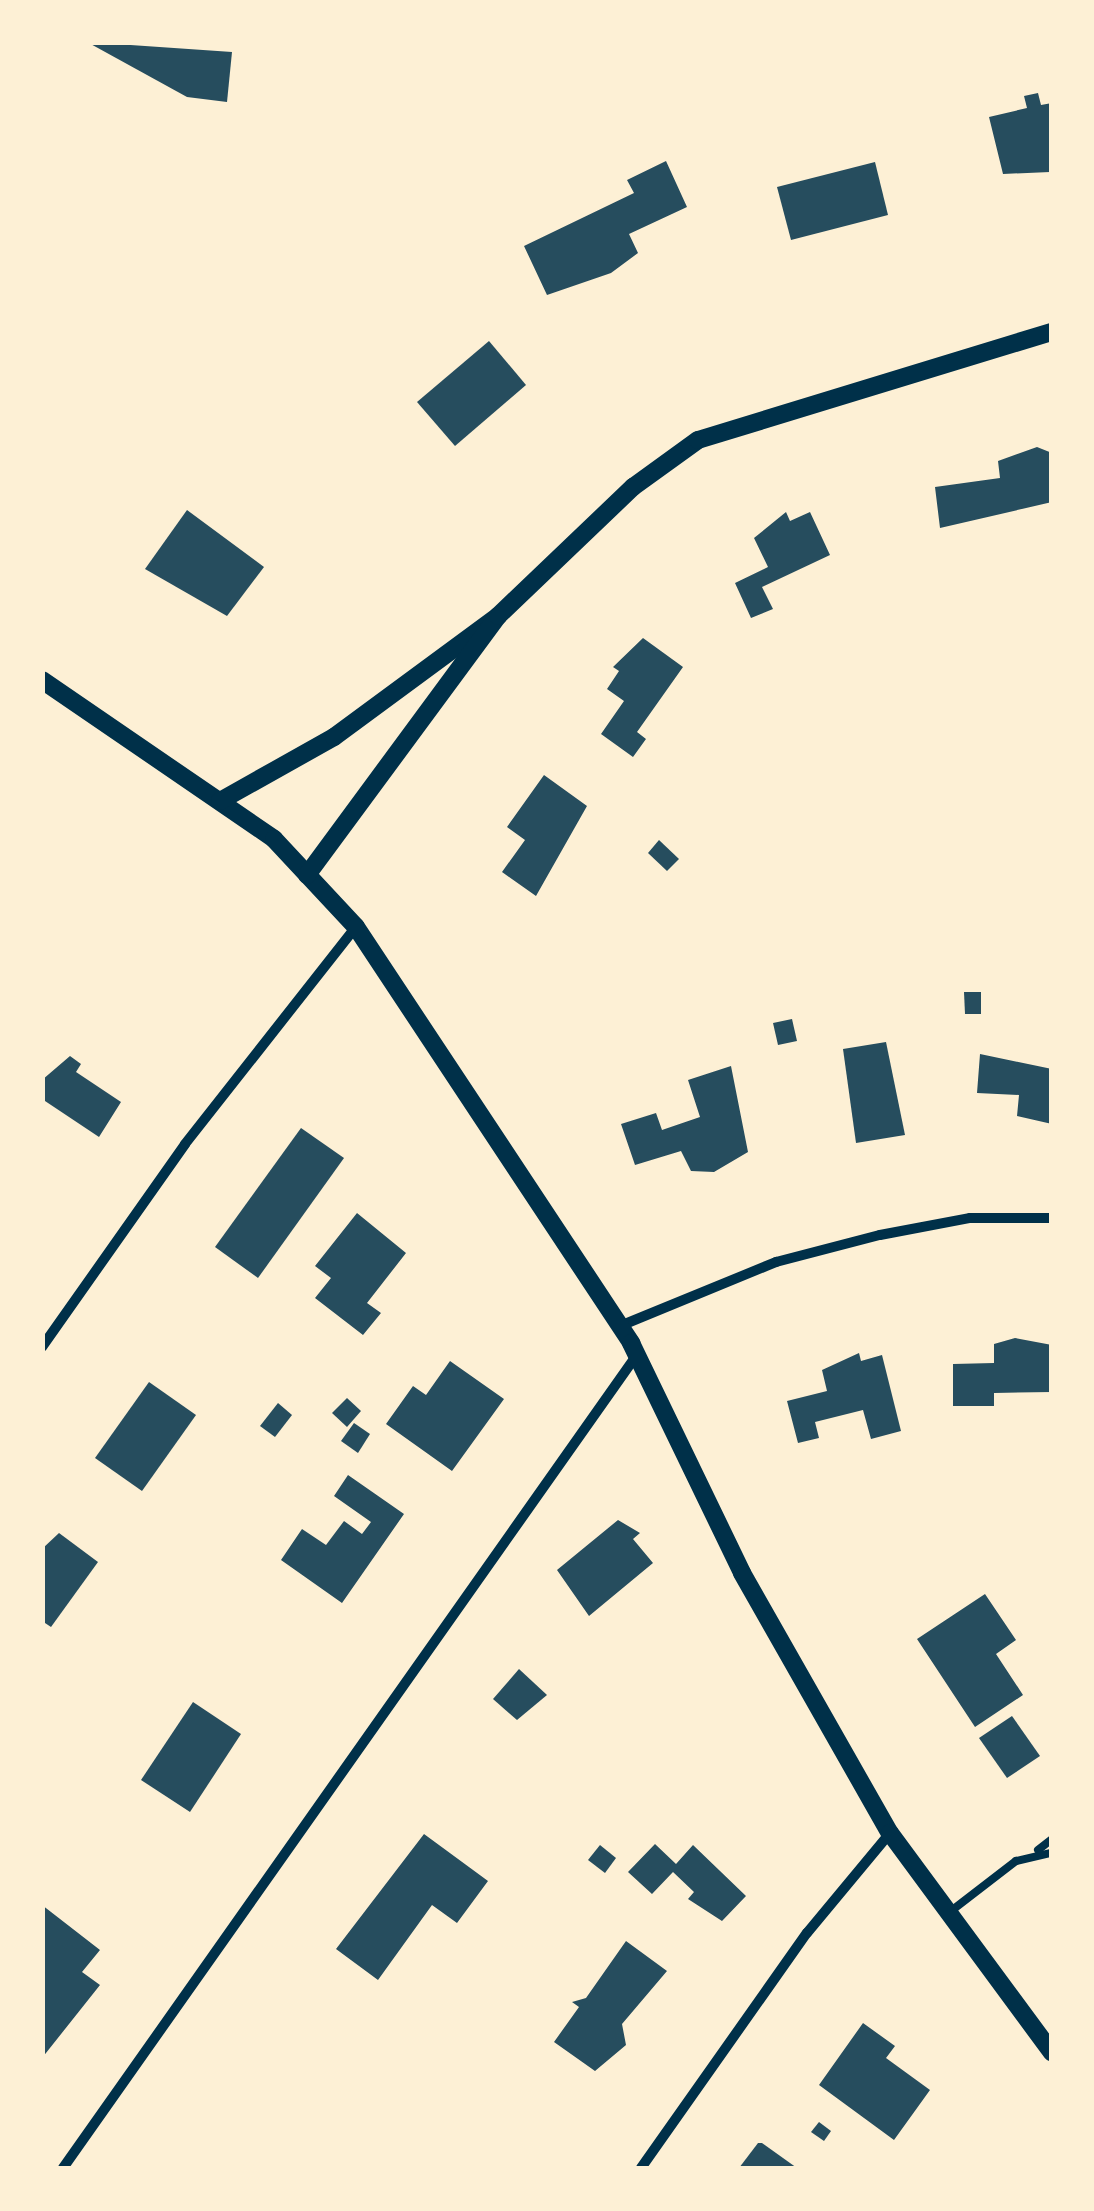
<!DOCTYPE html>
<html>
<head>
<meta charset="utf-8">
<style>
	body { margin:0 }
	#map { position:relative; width:1094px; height:2211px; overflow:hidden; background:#fdf0d5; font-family:"Alegreya Sans",sans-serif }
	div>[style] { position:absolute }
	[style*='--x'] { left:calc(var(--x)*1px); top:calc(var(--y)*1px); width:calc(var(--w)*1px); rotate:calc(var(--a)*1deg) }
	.building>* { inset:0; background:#264d5e }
	.service>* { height:8px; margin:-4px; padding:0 4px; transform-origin:4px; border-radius:4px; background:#003049 }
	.minor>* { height:10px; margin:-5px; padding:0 5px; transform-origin:5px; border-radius:5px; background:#003049 }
	.tertiary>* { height:18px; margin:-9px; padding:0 9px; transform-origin:9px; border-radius:9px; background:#003049 }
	span { translate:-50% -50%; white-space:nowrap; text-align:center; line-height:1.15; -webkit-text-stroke:10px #fdf0d5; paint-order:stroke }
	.frame { position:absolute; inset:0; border:45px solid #fdf0d5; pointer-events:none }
</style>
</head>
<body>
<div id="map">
	<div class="building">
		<i style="clip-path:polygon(87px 42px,232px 52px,227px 102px,187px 97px)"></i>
		<i style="clip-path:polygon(1038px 93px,1041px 105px,1052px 103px,1050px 172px,1003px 174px,989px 117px,1027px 108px,1024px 96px)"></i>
		<i style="clip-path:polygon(666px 161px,687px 207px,629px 234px,638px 253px,611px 273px,547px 295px,524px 246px,634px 193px,627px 180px)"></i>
		<i style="clip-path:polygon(875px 162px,888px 215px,791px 240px,777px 187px)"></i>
		<i style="clip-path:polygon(489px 341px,526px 385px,455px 446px,417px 402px)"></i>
		<i style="clip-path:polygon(1037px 447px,1052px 453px,1052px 502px,940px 528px,935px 487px,1000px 478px,998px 461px)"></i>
		<i style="clip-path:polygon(187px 510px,264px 567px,227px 616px,145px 569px)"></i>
		<i style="clip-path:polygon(786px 512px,790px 521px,810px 512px,830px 555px,762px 587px,773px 609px,751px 618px,735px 583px,768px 567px,754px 538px)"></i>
		<i style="clip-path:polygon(643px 638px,683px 667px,637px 732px,646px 739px,633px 757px,601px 734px,624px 701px,607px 689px,619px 671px,613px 667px)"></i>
		<i style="clip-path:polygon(544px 775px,587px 806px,536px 896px,502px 872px,525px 840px,507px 827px)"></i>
		<i style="clip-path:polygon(659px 840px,679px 859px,667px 871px,648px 853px)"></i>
		<i style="clip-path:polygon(964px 992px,981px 992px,981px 1014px,965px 1014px)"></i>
		<i style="clip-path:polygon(792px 1019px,797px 1041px,778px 1045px,773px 1023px)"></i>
		<i style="clip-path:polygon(886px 1042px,905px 1135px,856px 1143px,843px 1049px)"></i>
		<i style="clip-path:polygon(980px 1054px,1052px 1069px,1052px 1124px,1017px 1116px,1019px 1095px,977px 1093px)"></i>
		<i style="clip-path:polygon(70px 1056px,81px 1064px,76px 1072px,121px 1102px,99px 1137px,42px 1099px,42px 1080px)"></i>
		<i style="clip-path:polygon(731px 1066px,748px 1152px,714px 1172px,691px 1171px,681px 1151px,635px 1165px,621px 1124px,656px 1113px,662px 1130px,700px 1117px,688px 1080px)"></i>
		<i style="clip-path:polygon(301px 1128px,344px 1158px,258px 1278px,215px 1247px)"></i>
		<i style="clip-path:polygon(357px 1213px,406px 1253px,367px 1303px,381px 1313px,363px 1335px,315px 1298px,331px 1278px,315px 1266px)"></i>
		<i style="clip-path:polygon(1015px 1338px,1052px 1345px,1052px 1392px,994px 1393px,994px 1406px,953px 1406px,953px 1364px,994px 1363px,994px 1344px)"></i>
		<i style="clip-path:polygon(859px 1353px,861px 1361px,882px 1355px,901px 1431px,871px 1439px,863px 1410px,815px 1422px,819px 1438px,798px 1443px,787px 1401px,827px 1391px,822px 1370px)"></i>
		<i style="clip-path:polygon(450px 1361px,504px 1399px,452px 1471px,386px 1424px,413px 1386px,426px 1395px)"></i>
		<i style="clip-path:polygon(149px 1382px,196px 1415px,142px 1491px,95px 1458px)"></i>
		<i style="clip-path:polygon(347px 1398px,361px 1411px,347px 1427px,332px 1413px)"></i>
		<i style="clip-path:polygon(278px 1403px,292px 1415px,275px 1437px,260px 1426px)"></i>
		<i style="clip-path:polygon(354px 1423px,370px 1434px,358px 1453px,341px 1441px)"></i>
		<i style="clip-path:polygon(348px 1475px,404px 1514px,342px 1603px,281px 1560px,302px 1529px,326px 1545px,344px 1521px,362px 1534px,371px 1522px,334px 1496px)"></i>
		<i style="clip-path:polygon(618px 1520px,640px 1533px,633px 1539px,653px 1563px,589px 1616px,557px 1570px)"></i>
		<i style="clip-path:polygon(59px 1533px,98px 1562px,51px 1627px,42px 1621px,42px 1549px)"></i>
		<i style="clip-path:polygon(985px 1594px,1016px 1640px,996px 1654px,1023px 1695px,975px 1727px,917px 1639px)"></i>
		<i style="clip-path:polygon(519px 1669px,547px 1695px,517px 1720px,493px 1699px)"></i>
		<i style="clip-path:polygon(193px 1702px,241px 1734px,190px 1812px,141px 1780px)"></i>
		<i style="clip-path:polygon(1012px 1716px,1040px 1756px,1007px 1778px,979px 1738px)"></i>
		<i style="clip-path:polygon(424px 1834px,488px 1881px,457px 1923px,432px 1905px,378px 1980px,336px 1949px)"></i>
		<i style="clip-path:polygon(655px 1844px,676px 1864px,693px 1845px,746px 1896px,722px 1921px,688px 1899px,694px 1892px,673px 1872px,652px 1894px,628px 1872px)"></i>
		<i style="clip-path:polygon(600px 1845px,616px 1858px,605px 1873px,588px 1860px)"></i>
		<i style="clip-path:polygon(42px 1905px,100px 1950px,82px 1972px,100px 1985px,42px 2058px)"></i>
		<i style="clip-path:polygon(626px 1941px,667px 1971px,622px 2024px,626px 2045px,595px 2071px,554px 2042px,579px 2007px,572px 2002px,586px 1998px)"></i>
		<i style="clip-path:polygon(863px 2023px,895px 2046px,886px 2058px,930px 2090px,894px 2140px,819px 2085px)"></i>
		<i style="clip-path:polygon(819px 2122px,831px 2131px,824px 2141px,811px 2132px)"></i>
		<i style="clip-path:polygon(758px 2143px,762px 2143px,797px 2168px,739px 2168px)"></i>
	</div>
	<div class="service">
		<i style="--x:1038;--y:1850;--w:18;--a:-38"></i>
		<i style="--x:951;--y:1911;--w:82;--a:-37.6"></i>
		<i style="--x:1016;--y:1861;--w:37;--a:-13"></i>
	</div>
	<div class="minor">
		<i style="--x:620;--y:1326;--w:169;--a:-22.3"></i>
		<i style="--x:776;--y:1262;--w:107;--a:-14.6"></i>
		<i style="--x:880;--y:1235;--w:92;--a:-10.7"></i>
		<i style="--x:970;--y:1218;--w:82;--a:0"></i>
		<i style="--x:42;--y:1347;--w:248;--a:-54.8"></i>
		<i style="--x:185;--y:1144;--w:276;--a:-51.8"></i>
		<i style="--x:63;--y:2168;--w:994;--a:-54.79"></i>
		<i style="--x:641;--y:2168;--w:288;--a:-54.8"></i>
		<i style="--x:807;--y:1933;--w:130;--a:-50.3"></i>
	</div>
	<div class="tertiary">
		<i style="--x:42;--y:680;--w:281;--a:34.4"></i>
		<i style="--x:274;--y:839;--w:120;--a:47"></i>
		<i style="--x:356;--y:927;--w:499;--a:56.5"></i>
		<i style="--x:631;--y:1343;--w:255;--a:64.2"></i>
		<i style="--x:742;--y:1573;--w:299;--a:60.4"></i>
		<i style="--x:890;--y:1833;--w:273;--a:53.6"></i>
		<i style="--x:220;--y:801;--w:131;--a:-29.3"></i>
		<i style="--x:334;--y:737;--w:204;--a:-36.4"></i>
		<i style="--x:307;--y:875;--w:322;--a:-53.6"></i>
		<i style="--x:498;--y:616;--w:187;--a:-43.7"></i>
		<i style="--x:633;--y:487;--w:80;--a:-35.9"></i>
		<i style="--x:698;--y:440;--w:370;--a:-17"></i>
	</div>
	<div class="frame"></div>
</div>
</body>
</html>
